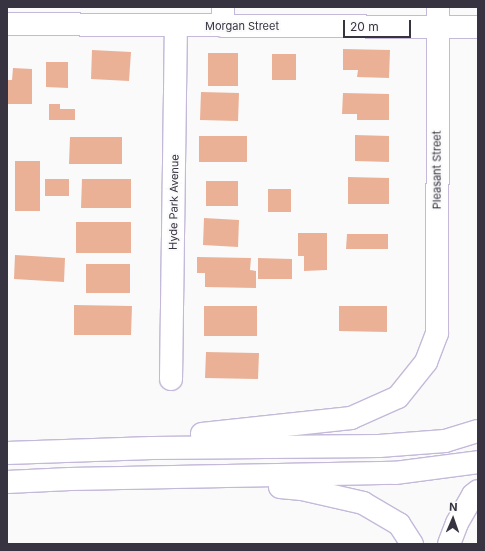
<!DOCTYPE html>
<html>
<head>
<meta charset="utf-8">
<style>
	body { margin:0 }
	#map { position:relative; width:485px; height:551px; overflow:hidden; background:#fafafa; font-family:Inter,sans-serif }
	div>[style] { position:absolute }
	[style*='--x'] { left:calc(var(--x)*1px); top:calc(var(--y)*1px); width:calc(var(--w)*1px); rotate:calc(var(--a)*1deg) }
	.building>* { inset:0; background:#eab197 }
	.roads { filter:drop-shadow(1px 0 #c4b9d9) drop-shadow(-1px 0 #c4b9d9) drop-shadow(0 1px #c4b9d9) drop-shadow(0 -1px #c4b9d9) }
	.street>* { height:22px; margin:-11px; padding:0 11px; transform-origin:11px; border-radius:11px; background:#fff }
	.secondary>* { height:22px; margin:-11px; padding:0 11px; transform-origin:11px; border-radius:11px; background:#fff }
	span { translate:-50% -50%; white-space:nowrap; text-align:center; line-height:1.15; -webkit-text-stroke:4px #fafafa; paint-order:stroke }
	.street-label { font-size:11px; color:#373340 }
	.frame { position:absolute; inset:0; border:8px solid #373340; pointer-events:none }
	.north { position:absolute; left:433px; top:499px; width:40px; height:40px; -webkit-text-stroke:3px #fafafa; paint-order:stroke; rotate:2deg; font-size:11px; font-weight:700; line-height:16px; text-align:center; color:#373340 }
	.north::after { content:''; display:block; margin:auto; width:14px; height:18px; background:#373340; clip-path:polygon(50% 0,100% 100%,50% 72%,0 100%) }
	.scale { position:absolute; left:343px; top:20px; width:68px; height:18px; box-sizing:border-box; border:2px solid #373340; border-top:0; padding-left:5px; font-size:12px; line-height:14px; white-space:nowrap; color:#373340; -webkit-text-stroke:3px #fafafa; paint-order:stroke }
</style>
</head>
<body>
<div id="map">
	<div class="building">
		<i style="clip-path:polygon(343px 49px,390px 50px,389px 78px,357px 77px,358px 70px,343px 70px)"></i>
		<i style="clip-path:polygon(92px 50px,131px 52px,129px 81px,91px 79px)"></i>
		<i style="clip-path:polygon(208px 53px,238px 53px,238px 86px,208px 86px)"></i>
		<i style="clip-path:polygon(272px 54px,296px 54px,296px 80px,272px 80px)"></i>
		<i style="clip-path:polygon(46px 62px,68px 62px,68px 88px,46px 87px)"></i>
		<i style="clip-path:polygon(13px 68px,32px 69px,32px 104px,7px 104px,7px 80px,12px 80px)"></i>
		<i style="clip-path:polygon(201px 92px,239px 93px,238px 121px,200px 120px)"></i>
		<i style="clip-path:polygon(343px 93px,389px 94px,389px 120px,357px 120px,357px 114px,342px 114px)"></i>
		<i style="clip-path:polygon(49px 104px,60px 104px,60px 109px,75px 109px,75px 120px,49px 120px)"></i>
		<i style="clip-path:polygon(355px 135px,389px 136px,389px 162px,355px 161px)"></i>
		<i style="clip-path:polygon(199px 136px,247px 136px,247px 162px,199px 162px)"></i>
		<i style="clip-path:polygon(70px 137px,122px 137px,122px 164px,69px 164px)"></i>
		<i style="clip-path:polygon(15px 161px,40px 161px,40px 211px,15px 211px)"></i>
		<i style="clip-path:polygon(348px 177px,389px 178px,389px 204px,348px 204px)"></i>
		<i style="clip-path:polygon(45px 179px,69px 179px,69px 196px,45px 196px)"></i>
		<i style="clip-path:polygon(82px 179px,131px 179px,131px 208px,81px 208px)"></i>
		<i style="clip-path:polygon(206px 181px,238px 181px,238px 206px,206px 206px)"></i>
		<i style="clip-path:polygon(268px 189px,291px 189px,291px 212px,268px 212px)"></i>
		<i style="clip-path:polygon(204px 218px,239px 220px,238px 247px,203px 245px)"></i>
		<i style="clip-path:polygon(76px 222px,131px 222px,131px 253px,76px 253px)"></i>
		<i style="clip-path:polygon(298px 233px,327px 233px,327px 270px,304px 271px,304px 256px,298px 256px)"></i>
		<i style="clip-path:polygon(347px 234px,388px 234px,388px 249px,346px 249px)"></i>
		<i style="clip-path:polygon(15px 255px,65px 258px,64px 282px,14px 279px)"></i>
		<i style="clip-path:polygon(197px 257px,251px 258px,250px 270px,256px 271px,256px 288px,205px 287px,205px 273px,197px 273px)"></i>
		<i style="clip-path:polygon(258px 258px,292px 259px,292px 279px,258px 279px)"></i>
		<i style="clip-path:polygon(86px 264px,130px 264px,130px 293px,86px 293px)"></i>
		<i style="clip-path:polygon(74px 305px,132px 306px,131px 335px,74px 335px)"></i>
		<i style="clip-path:polygon(204px 306px,257px 306px,257px 336px,204px 336px)"></i>
		<i style="clip-path:polygon(339px 306px,387px 306px,387px 332px,339px 331px)"></i>
		<i style="clip-path:polygon(206px 352px,259px 353px,258px 379px,205px 378px)"></i>
	</div>
	<div class="roads">
		<div class="street">
			<i style="--x:223;--y:26;--w:19;--a:-90"></i>
			<i style="--x:437;--y:333;--w:326;--a:-89.8"></i>
			<i style="--x:171;--y:379;--w:353;--a:-89.2"></i>
		</div>
		<div class="secondary">
			<i style="--x:7;--y:24;--w:471;--a:0.4"></i>
			<i style="--x:202;--y:434;--w:150;--a:-6.1"></i>
			<i style="--x:351;--y:418;--w:51;--a:-24.1"></i>
			<i style="--x:398;--y:397;--w:45;--a:-51.3"></i>
			<i style="--x:426;--y:362;--w:31;--a:-69"></i>
			<i style="--x:7;--y:453;--w:145;--a:-2"></i>
			<i style="--x:152;--y:448;--w:227;--a:-0.5"></i>
			<i style="--x:379;--y:446;--w:66;--a:-4.3"></i>
			<i style="--x:445;--y:441;--w:34;--a:-17"></i>
			<i style="--x:7;--y:482;--w:63;--a:-2.7"></i>
			<i style="--x:70;--y:479;--w:325;--a:-1.1"></i>
			<i style="--x:395;--y:473;--w:84;--a:-7.5"></i>
			<i style="--x:280;--y:487;--w:22;--a:5"></i>
			<i style="--x:302;--y:489;--w:63;--a:12.9"></i>
			<i style="--x:363;--y:503;--w:42;--a:30.3"></i>
			<i style="--x:399;--y:524;--w:24;--a:57"></i>
			<i style="--x:449;--y:544;--w:22;--a:-69"></i>
			<i style="--x:457;--y:523;--w:32;--a:-60"></i>
			<i style="--x:473;--y:495;--w:6;--a:-39"></i>
		</div>
	</div>
	<div class="street-label">
		<span style="left:242px;top:26px">Morgan Street</span>
		<span style="left:437px;top:170px;rotate:-90deg">Pleasant Street</span>
		<span style="left:174px;top:202px;rotate:-89deg">Hyde Park Avenue</span>
	</div>
	<div class="frame"></div>
	<div class="north">N</div>
	<div class="scale">20 m</div>
</div>
</body>
</html>
